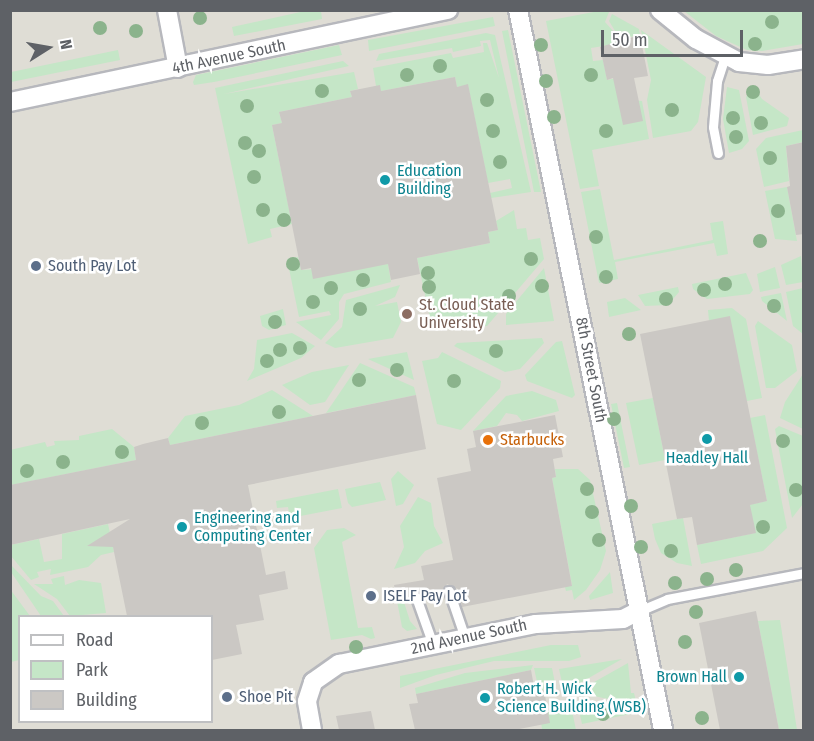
<!DOCTYPE html>
<html>
<head>
<meta charset="utf-8">
<style>
	body { margin:0 }
	#map { position:relative; width:814px; height:741px; overflow:hidden; background:#f0eee7; font-family:"Fira Sans Condensed",sans-serif }
	div>[style] { position:absolute }
	[style*='--x'] { left:calc(var(--x)*1px); top:calc(var(--y)*1px); width:calc(var(--w)*1px); rotate:calc(var(--a)*1deg) }
	.education>* { inset:0; background:#dfddd5 }
	.green>* { inset:0; background:#c5e6c7 }
	.building>* { inset:0; background:#cbc8c4 }
	.roads { filter:drop-shadow(2px 0 #b7b8bd) drop-shadow(-2px 0 #b7b8bd) drop-shadow(0 2px #b7b8bd) drop-shadow(0 -2px #b7b8bd) }
	.lane>* { height:9px; margin:-4.5px; padding:0 4.5px; transform-origin:4.5px; border-radius:4.5px; background:#fff }
	.street>* { height:18px; margin:-9px; padding:0 9px; transform-origin:9px; border-radius:9px; background:#fff }
	.trees>* { width:14px; height:14px; margin:-7px; border-radius:50%; background:#8bb38c }
	.dots>* { width:16px; height:16px; translate:-50% -50%; box-sizing:border-box; border:3px solid #fff; border-radius:50% }
	span { translate:-50% -50%; white-space:nowrap; text-align:center; line-height:1.15; -webkit-text-stroke:5px #fff; paint-order:stroke }
	.street-label { font-size:16px; color:#5e6166 }
	.culture-label { font-size:16px; color:#0d838f }
	.left { translate:0 -50%; text-align:left }
	.right { translate:-100% -50%; text-align:right }
	.service-label { font-size:16px; color:#4e5e75 }
	.education-label { font-size:16px; color:#785e54 }
	.food-label { font-size:16px; color:#c56008 }
	.frame { position:absolute; inset:0; border:12px solid #5e6166; pointer-events:none }
	.legend { position:absolute; left:18px; top:615px; width:195px; height:108px; box-sizing:border-box; background:#fff; border:2px solid #bfc0c2; margin:0; padding:8px 10px; list-style:none; font-size:18px; color:#5e6166 }
	.legend li { display:flex; align-items:center; gap:12px; height:30px }
	.legend b { width:30px; border:2px solid #bfc0c2 }
	.north { position:absolute; left:18px; top:18px; width:60px; height:60px; -webkit-text-stroke:4px #fff; paint-order:stroke; rotate:79deg; font-size:16px; font-weight:700; line-height:24px; text-align:center; color:#5e6166 }
	.north::after { content:''; display:block; margin:auto; width:21px; height:27px; background:#5e6166; clip-path:polygon(50% 0,100% 100%,50% 72%,0 100%) }
	.scale { position:absolute; left:601px; top:30px; width:142px; height:27px; box-sizing:border-box; border:3px solid #5e6166; border-top:0; padding-left:8px; font-size:18px; line-height:21px; white-space:nowrap; color:#5e6166; -webkit-text-stroke:4px #fff; paint-order:stroke }
</style>
</head>
<body>
<div id="map">
	<div class="education">
		<i style="clip-path:polygon(evenodd,10px 11px,803px 11px,803px 730px,11px 730px,10px 11px,20px 616px,212px 616px,212px 722px,20px 722px,20px 616px)"></i>
	</div>
	<div class="green">
		<i style="clip-path:polygon(305px 11px,321px 11px,322px 19px,234px 36px,232px 27px)"></i>
		<i style="clip-path:polygon(599px 11px,609px 12px,605px 22px,614px 32px,616px 44px,591px 48px,593px 61px,603px 60px,607px 80px,621px 77px,632px 100px,642px 101px,649px 139px,592px 150px,599px 186px,580px 189px,546px 21px)"></i>
		<i style="clip-path:polygon(684px 11px,803px 11px,803px 44px,762px 51px,747px 50px,716px 36px)"></i>
		<i style="clip-path:polygon(612px 14px,639px 29px,640px 35px,620px 39px,609px 21px)"></i>
		<i style="clip-path:polygon(493px 17px,495px 26px,369px 51px,368px 40px)"></i>
		<i style="clip-path:polygon(508px 30px,541px 192px,534px 192px,502px 31px)"></i>
		<i style="clip-path:polygon(641px 30px,706px 77px,698px 122px,691px 131px,653px 138px,647px 100px,651px 80px)"></i>
		<i style="clip-path:polygon(486px 33px,495px 35px,531px 192px,491px 198px,490px 193px,512px 188px,510px 179px,488px 183px,468px 85px,457px 87px,455px 77px,381px 91px,376px 86px,373px 68px,451px 53px,453px 58px,484px 52px,483px 43px,487px 43px,499px 78px,490px 40px,480px 41px,481px 46px,453px 52px,452px 48px,376px 61px,379px 54px)"></i>
		<i style="clip-path:polygon(339px 45px,342px 55px,214px 82px,194px 85px,193px 82px,196px 75px)"></i>
		<i style="clip-path:polygon(118px 50px,120px 60px,11px 82px,11px 72px)"></i>
		<i style="clip-path:polygon(343px 61px,349px 66px,224px 94px,354px 72px,358px 89px,350px 91px,352px 97px,279px 112px,282px 123px,272px 125px,292px 224px,270px 229px,272px 237px,248px 244px,215px 88px)"></i>
		<i style="clip-path:polygon(727px 87px,739px 90px,749px 141px,742px 149px,729px 153px,723px 119px)"></i>
		<i style="clip-path:polygon(754px 87px,762px 99px,789px 118px,787px 126px,753px 135px,746px 97px)"></i>
		<i style="clip-path:polygon(803px 130px,803px 142px,786px 146px,789px 181px,764px 187px,756px 149px,766px 138px)"></i>
		<i style="clip-path:polygon(787px 187px,797px 241px,775px 239px,765px 191px)"></i>
		<i style="clip-path:polygon(600px 189px,614px 260px,713px 240px,710px 223px,723px 221px,728px 254px,717px 256px,714px 243px,615px 262px,618px 279px,599px 283px,581px 192px)"></i>
		<i style="clip-path:polygon(514px 210px,517px 229px,526px 228px,528px 240px,540px 238px,544px 259px,487px 326px,443px 329px,430px 318px,417px 258px,490px 243px,488px 232px,498px 230px,496px 221px)"></i>
		<i style="clip-path:polygon(801px 256px,803px 282px,786px 285px,781px 265px)"></i>
		<i style="clip-path:polygon(298px 257px,301px 270px,388px 264px,391px 282px,344px 294px,339px 302px,339px 319px,321px 340px,296px 322px,331px 315px,329px 311px,299px 317px,287px 259px)"></i>
		<i style="clip-path:polygon(775px 267px,780px 288px,760px 292px,757px 274px)"></i>
		<i style="clip-path:polygon(544px 268px,554px 321px,506px 325px,506px 314px)"></i>
		<i style="clip-path:polygon(746px 273px,753px 290px,750px 294px,707px 299px,693px 289px,692px 284px)"></i>
		<i style="clip-path:polygon(400px 285px,395px 297px,375px 306px,397px 302px,401px 322px,393px 338px,335px 348px,325px 343px,342px 327px,346px 300px)"></i>
		<i style="clip-path:polygon(678px 287px,679px 292px,668px 305px,645px 306px,638px 295px)"></i>
		<i style="clip-path:polygon(803px 288px,804px 288px,803px 334px,793px 326px,786px 292px)"></i>
		<i style="clip-path:polygon(781px 293px,787px 321px,762px 301px,761px 297px)"></i>
		<i style="clip-path:polygon(625px 298px,641px 310px,609px 317px,607px 302px)"></i>
		<i style="clip-path:polygon(732px 308px,746px 319px,762px 398px,747px 401px,709px 321px,708px 310px)"></i>
		<i style="clip-path:polygon(283px 309px,286px 325px,269px 330px,262px 326px,260px 316px)"></i>
		<i style="clip-path:polygon(758px 321px,792px 345px,797px 371px,775px 388px,766px 388px,755px 326px)"></i>
		<i style="clip-path:polygon(292px 333px,315px 346px,301px 358px,247px 381px,254px 369px,257px 340px)"></i>
		<i style="clip-path:polygon(542px 338px,544px 343px,520px 369px,505px 372px,454px 346px,457px 343px)"></i>
		<i style="clip-path:polygon(562px 341px,575px 395px,572px 398px,527px 381px,525px 375px,556px 342px)"></i>
		<i style="clip-path:polygon(407px 352px,414px 380px,368px 359px)"></i>
		<i style="clip-path:polygon(442px 352px,501px 381px,500px 388px,461px 430px,437px 424px,422px 361px,438px 358px)"></i>
		<i style="clip-path:polygon(360px 363px,414px 387px,416px 395px,326px 413px)"></i>
		<i style="clip-path:polygon(349px 365px,325px 402px,310px 405px,282px 385px,312px 372px)"></i>
		<i style="clip-path:polygon(803px 374px,803px 429px,780px 418px,785px 402px)"></i>
		<i style="clip-path:polygon(272px 390px,313px 416px,170px 445px,168px 438px,185px 416px,239px 405px)"></i>
		<i style="clip-path:polygon(532px 391px,556px 400px,559px 411px,522px 421px,517px 415px,506px 413px,497px 426px,473px 431px,506px 396px)"></i>
		<i style="clip-path:polygon(653px 398px,665px 460px,639px 465px,626px 403px)"></i>
		<i style="clip-path:polygon(617px 403px,630px 467px,624px 468px,611px 404px)"></i>
		<i style="clip-path:polygon(765px 415px,787px 528px,763px 551px,701px 564px,697px 545px,755px 533px,743px 506px,767px 501px,750px 418px)"></i>
		<i style="clip-path:polygon(779px 426px,803px 436px,803px 504px,792px 518px,775px 429px)"></i>
		<i style="clip-path:polygon(112px 429px,134px 447px,136px 460px,11px 485px,10px 450px,45px 442px,47px 447px,55px 445px,54px 441px,79px 440px,79px 436px)"></i>
		<i style="clip-path:polygon(555px 469px,578px 469px,590px 480px,606px 551px,600px 570px,586px 590px,574px 600px,572px 590px,566px 591px,565px 587px,572px 585px,552px 478px,556px 477px)"></i>
		<i style="clip-path:polygon(398px 471px,414px 485px,403px 504px,396px 506px,391px 479px)"></i>
		<i style="clip-path:polygon(380px 482px,386px 500px,352px 507px,348px 503px,345px 489px)"></i>
		<i style="clip-path:polygon(338px 489px,342px 508px,290px 518px,288px 507px,277px 508px,276px 501px)"></i>
		<i style="clip-path:polygon(418px 497px,431px 503px,434px 526px,443px 543px,425px 551px,415px 563px,394px 569px,404px 547px,400px 526px)"></i>
		<i style="clip-path:polygon(683px 518px,692px 566px,677px 563px,661px 553px,655px 539px,652px 524px)"></i>
		<i style="clip-path:polygon(108px 524px,114px 552px,101px 555px,88px 567px,50px 575px,51px 569px,37px 572px,39px 577px,31px 580px,11px 556px,10px 545px,39px 539px,44px 562px,62px 559px,62px 534px)"></i>
		<i style="clip-path:polygon(344px 528px,356px 535px,342px 542px,358px 628px,372px 627px,375px 638px,371px 639px,362px 635px,331px 640px,314px 548px,327px 530px)"></i>
		<i style="clip-path:polygon(10px 564px,41px 596px,53px 601px,64px 616px,41px 616px,11px 572px)"></i>
		<i style="clip-path:polygon(610px 572px,613px 593px,590px 600px,589px 596px)"></i>
		<i style="clip-path:polygon(64px 576px,65px 585px,79px 580px,101px 583px,106px 613px,70px 616px,57px 599px,34px 584px,53px 584px,51px 579px)"></i>
		<i style="clip-path:polygon(10px 589px,30px 616px,20px 616px,19px 660px,11px 662px)"></i>
		<i style="clip-path:polygon(403px 599px,410px 621px,417px 629px,407px 631px,402px 627px,397px 601px)"></i>
		<i style="clip-path:polygon(780px 620px,797px 730px,779px 730px,758px 621px)"></i>
		<i style="clip-path:polygon(551px 645px,578px 645px,581px 657px,569px 661px,494px 661px,436px 675px,400px 688px,400px 676px)"></i>
		<i style="clip-path:polygon(622px 659px,580px 683px,563px 687px,559px 669px)"></i>
		<i style="clip-path:polygon(628px 663px,631px 693px,634px 693px,637px 705px,589px 695px,587px 686px)"></i>
		<i style="clip-path:polygon(533px 665px,531px 670px,416px 694px,415px 688px,465px 673px)"></i>
		<i style="clip-path:polygon(534px 668px,552px 668px,556px 688px,539px 691px)"></i>
		<i style="clip-path:polygon(590px 703px,635px 713px,582px 724px,578px 706px)"></i>
		<i style="clip-path:polygon(571px 706px,576px 730px,542px 730px,541px 721px,548px 711px)"></i>
	</div>
	<div class="building">
		<i style="clip-path:polygon(640px 35px,648px 76px,634px 78px,643px 121px,623px 125px,613px 78px,607px 80px,600px 47px)"></i>
		<i style="clip-path:polygon(455px 77px,457px 87px,468px 84px,498px 230px,488px 232px,490px 243px,417px 258px,420px 274px,391px 280px,388px 264px,313px 279px,311px 268px,301px 270px,272px 125px,282px 123px,279px 112px,352px 97px,350px 91px,380px 85px,381px 91px)"></i>
		<i style="clip-path:polygon(804px 142px,804px 234px,796px 235px,787px 187px,790px 186px,786px 146px)"></i>
		<i style="clip-path:polygon(730px 316px,767px 501px,750px 505px,756px 533px,697px 545px,692px 517px,677px 519px,640px 334px)"></i>
		<i style="clip-path:polygon(416px 395px,426px 449px,248px 485px,266px 575px,285px 571px,288px 589px,259px 595px,264px 620px,236px 625px,242px 654px,212px 660px,212px 616px,127px 616px,113px 547px,87px 546px,130px 519px,10px 545px,10px 485px,136px 460px,134px 447px,143px 444px,168px 438px,170px 445px)"></i>
		<i style="clip-path:polygon(555px 415px,563px 457px,553px 459px,556px 477px,552px 478px,572px 586px,462px 607px,458px 589px,447px 584px,442px 592px,423px 596px,414px 591px,409px 598px,397px 600px,394px 585px,424px 580px,421px 566px,453px 560px,437px 478px,471px 471px,467px 449px,476px 447px,473px 431px)"></i>
		<i style="clip-path:polygon(756px 611px,779px 730px,720px 730px,699px 623px)"></i>
		<i style="clip-path:polygon(531px 670px,535px 692px,544px 690px,550px 723px,514px 730px,415px 730px,409px 704px,418px 703px,416px 694px)"></i>
		<i style="clip-path:polygon(371px 711px,375px 730px,339px 730px,336px 716px)"></i>
	</div>
	<div class="roads">
		<div class="lane">
			<i style="--x:718;--y:153;--w:26;--a:-101"></i>
			<i style="--x:713;--y:127;--w:46;--a:-85"></i>
			<i style="--x:717;--y:81;--w:26;--a:-72"></i>
			<i style="--x:449;--y:591;--w:50;--a:71.2"></i>
			<i style="--x:416;--y:597;--w:51;--a:70.5"></i>
			<i style="--x:639;--y:611;--w:30;--a:-23"></i>
			<i style="--x:667;--y:599;--w:139;--a:-10.7"></i>
		</div>
		<div class="street">
			<i style="--x:167;--y:10;--w:59;--a:79.3"></i>
			<i style="--x:518;--y:10;--w:734;--a:78.61"></i>
			<i style="--x:660;--y:10;--w:46;--a:38.9"></i>
			<i style="--x:696;--y:39;--w:49;--a:28.1"></i>
			<i style="--x:739;--y:62;--w:29;--a:6"></i>
			<i style="--x:768;--y:65;--w:36;--a:-9"></i>
			<i style="--x:10;--y:102;--w:448;--a:-11.9"></i>
			<i style="--x:312;--y:730;--w:29;--a:-100"></i>
			<i style="--x:307;--y:701;--w:20;--a:-72"></i>
			<i style="--x:313;--y:682;--w:32;--a:-35"></i>
			<i style="--x:339;--y:664;--w:201;--a:-11.5"></i>
			<i style="--x:536;--y:624;--w:87;--a:-3.3"></i>
			<i style="--x:623;--y:619;--w:18;--a:-27"></i>
		</div>
	</div>
	<div class="trees">
		<i style="left:200px;top:18px"></i>
		<i style="left:772px;top:22px"></i>
		<i style="left:100px;top:28px"></i>
		<i style="left:136px;top:31px"></i>
		<i style="left:755px;top:44px"></i>
		<i style="left:541px;top:45px"></i>
		<i style="left:440px;top:66px"></i>
		<i style="left:407px;top:75px"></i>
		<i style="left:591px;top:75px"></i>
		<i style="left:546px;top:81px"></i>
		<i style="left:322px;top:91px"></i>
		<i style="left:753px;top:92px"></i>
		<i style="left:487px;top:100px"></i>
		<i style="left:247px;top:106px"></i>
		<i style="left:672px;top:110px"></i>
		<i style="left:554px;top:117px"></i>
		<i style="left:733px;top:118px"></i>
		<i style="left:761px;top:123px"></i>
		<i style="left:493px;top:131px"></i>
		<i style="left:606px;top:131px"></i>
		<i style="left:736px;top:137px"></i>
		<i style="left:245px;top:143px"></i>
		<i style="left:259px;top:151px"></i>
		<i style="left:770px;top:158px"></i>
		<i style="left:500px;top:162px"></i>
		<i style="left:254px;top:177px"></i>
		<i style="left:263px;top:210px"></i>
		<i style="left:778px;top:211px"></i>
		<i style="left:284px;top:220px"></i>
		<i style="left:596px;top:237px"></i>
		<i style="left:760px;top:241px"></i>
		<i style="left:531px;top:259px"></i>
		<i style="left:293px;top:264px"></i>
		<i style="left:428px;top:273px"></i>
		<i style="left:606px;top:277px"></i>
		<i style="left:363px;top:280px"></i>
		<i style="left:725px;top:284px"></i>
		<i style="left:542px;top:286px"></i>
		<i style="left:429px;top:287px"></i>
		<i style="left:331px;top:288px"></i>
		<i style="left:704px;top:290px"></i>
		<i style="left:509px;top:296px"></i>
		<i style="left:666px;top:299px"></i>
		<i style="left:313px;top:302px"></i>
		<i style="left:774px;top:306px"></i>
		<i style="left:360px;top:309px"></i>
		<i style="left:275px;top:322px"></i>
		<i style="left:629px;top:334px"></i>
		<i style="left:300px;top:348px"></i>
		<i style="left:280px;top:350px"></i>
		<i style="left:496px;top:351px"></i>
		<i style="left:267px;top:361px"></i>
		<i style="left:397px;top:370px"></i>
		<i style="left:359px;top:380px"></i>
		<i style="left:454px;top:381px"></i>
		<i style="left:279px;top:412px"></i>
		<i style="left:614px;top:419px"></i>
		<i style="left:202px;top:423px"></i>
		<i style="left:783px;top:441px"></i>
		<i style="left:122px;top:452px"></i>
		<i style="left:63px;top:462px"></i>
		<i style="left:27px;top:471px"></i>
		<i style="left:587px;top:489px"></i>
		<i style="left:796px;top:490px"></i>
		<i style="left:631px;top:506px"></i>
		<i style="left:592px;top:512px"></i>
		<i style="left:763px;top:527px"></i>
		<i style="left:599px;top:540px"></i>
		<i style="left:641px;top:547px"></i>
		<i style="left:671px;top:551px"></i>
		<i style="left:736px;top:570px"></i>
		<i style="left:707px;top:579px"></i>
		<i style="left:675px;top:583px"></i>
		<i style="left:696px;top:612px"></i>
		<i style="left:685px;top:642px"></i>
		<i style="left:356px;top:647px"></i>
		<i style="left:603px;top:714px"></i>
		<i style="left:702px;top:718px"></i>
	</div>
	<div class="dots">
		<i style="left:385px;top:180px;background:#0f9aa8"></i>
		<i style="left:36px;top:266px;background:#5c6f8a"></i>
		<i style="left:407px;top:314px;background:#8d6e63"></i>
		<i style="left:707px;top:439px;background:#0f9aa8"></i>
		<i style="left:488px;top:440px;background:#e8710a"></i>
		<i style="left:182px;top:527px;background:#0f9aa8"></i>
		<i style="left:371px;top:596px;background:#5c6f8a"></i>
		<i style="left:739px;top:677px;background:#0f9aa8"></i>
		<i style="left:227px;top:697px;background:#5c6f8a"></i>
		<i style="left:485px;top:698px;background:#0f9aa8"></i>
	</div>
	<div class="street-label">
		<span style="left:229px;top:57px;rotate:-12deg">4th Avenue South</span>
		<span style="left:591px;top:370px;rotate:79deg">8th Street South</span>
		<span style="left:469px;top:637px;rotate:-12deg">2nd Avenue South</span>
	</div>
	<div class="culture-label">
		<span class="left" style="left:397px;top:180px">Education<br>Building</span>
		<span style="left:707px;top:458px">Headley Hall</span>
		<span class="left" style="left:194px;top:527px">Engineering and<br>Computing Center</span>
		<span class="right" style="left:727px;top:677px">Brown Hall</span>
		<span class="left" style="left:497px;top:698px">Robert H. Wick<br>Science Building (WSB)</span>
	</div>
	<div class="service-label">
		<span class="left" style="left:48px;top:266px">South Pay Lot</span>
		<span class="left" style="left:383px;top:596px">ISELF Pay Lot</span>
		<span class="left" style="left:239px;top:697px">Shoe Pit</span>
	</div>
	<div class="education-label">
		<span class="left" style="left:419px;top:314px">St. Cloud State<br>University</span>
	</div>
	<div class="food-label">
		<span class="left" style="left:500px;top:440px">Starbucks</span>
	</div>
	<div class="frame"></div>
	<ul class="legend">
	<li><b style="height:8px;background:#fff"></b>Road</li>
	<li><b style="height:16px;background:#c5e6c7"></b>Park</li>
	<li><b style="height:16px;background:#cbc8c4"></b>Building</li>
	</ul>
	<div class="north">N</div>
	<div class="scale">50 m</div>
</div>
</body>
</html>
